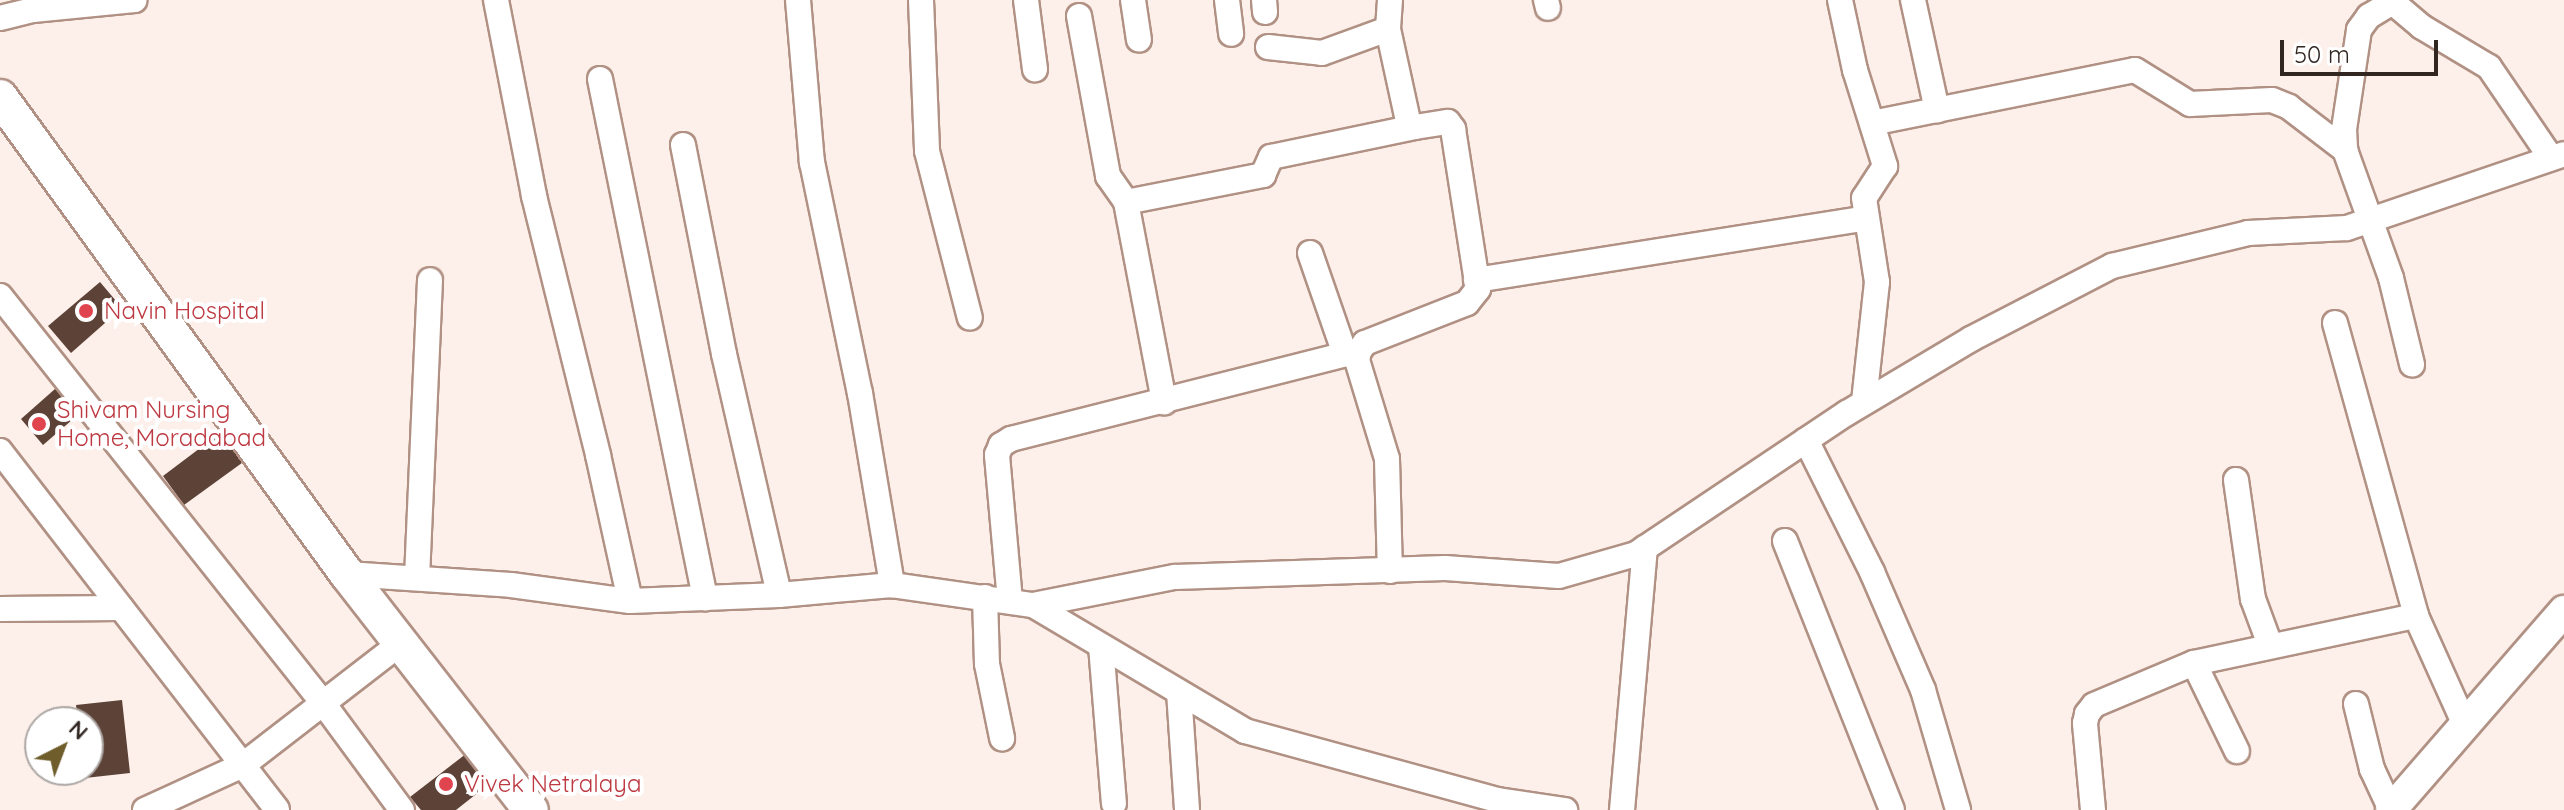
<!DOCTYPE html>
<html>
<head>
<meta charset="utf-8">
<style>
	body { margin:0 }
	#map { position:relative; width:2564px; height:810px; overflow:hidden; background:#fdefe9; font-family:Quicksand,sans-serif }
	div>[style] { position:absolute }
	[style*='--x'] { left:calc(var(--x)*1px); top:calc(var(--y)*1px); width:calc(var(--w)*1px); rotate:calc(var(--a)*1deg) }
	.building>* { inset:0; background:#5d4237 }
	.roads { filter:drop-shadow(2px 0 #b09184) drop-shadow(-2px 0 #b09184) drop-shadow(0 2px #b09184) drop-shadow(0 -2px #b09184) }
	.minor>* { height:24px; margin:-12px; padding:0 12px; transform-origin:12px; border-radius:12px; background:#fff }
	.tertiary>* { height:30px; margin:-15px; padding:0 15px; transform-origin:15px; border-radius:15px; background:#fff }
	.secondary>* { height:34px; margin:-17px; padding:0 17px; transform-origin:17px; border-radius:17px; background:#fff }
	.dots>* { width:22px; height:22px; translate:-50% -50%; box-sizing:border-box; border:4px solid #fff; border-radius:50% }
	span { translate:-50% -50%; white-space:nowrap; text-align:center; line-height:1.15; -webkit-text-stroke:8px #fff; paint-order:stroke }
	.health-label { font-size:24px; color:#be3a42 }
	.left { translate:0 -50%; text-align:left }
	.north { position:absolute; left:24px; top:706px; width:80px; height:80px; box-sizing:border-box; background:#fff; border:2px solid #ada8a6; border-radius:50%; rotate:42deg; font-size:22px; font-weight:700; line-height:32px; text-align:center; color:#322621 }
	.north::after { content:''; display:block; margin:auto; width:28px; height:36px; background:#6f5d2b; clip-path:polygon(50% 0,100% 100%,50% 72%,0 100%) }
	.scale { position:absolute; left:2280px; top:40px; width:158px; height:36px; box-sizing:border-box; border:4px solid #322621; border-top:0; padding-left:10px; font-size:24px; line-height:28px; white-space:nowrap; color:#322621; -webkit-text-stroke:6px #fff; paint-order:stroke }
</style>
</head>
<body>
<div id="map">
	<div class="building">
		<i style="clip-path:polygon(100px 282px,122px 308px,71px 353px,48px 326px)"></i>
		<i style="clip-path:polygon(64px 381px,87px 407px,43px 445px,21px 419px)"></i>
		<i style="clip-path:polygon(224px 430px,246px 460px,184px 505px,163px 476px)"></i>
		<i style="clip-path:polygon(122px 700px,130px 773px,85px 778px,84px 770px,88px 770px,88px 722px,78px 722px,76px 705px)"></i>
		<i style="clip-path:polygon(471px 750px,494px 780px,456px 810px,421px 810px,410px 797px)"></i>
	</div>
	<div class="roads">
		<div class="minor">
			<i style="--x:496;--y:0;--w:200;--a:79"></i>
			<i style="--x:534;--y:196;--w:267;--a:76.1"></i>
			<i style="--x:598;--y:455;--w:149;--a:77.6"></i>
			<i style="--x:798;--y:0;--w:163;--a:85.1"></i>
			<i style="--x:812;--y:162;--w:236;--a:78.3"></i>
			<i style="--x:860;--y:393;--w:195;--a:80.5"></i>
			<i style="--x:921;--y:0;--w:151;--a:87.7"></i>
			<i style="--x:927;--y:151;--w:172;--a:75.6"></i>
			<i style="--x:1026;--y:0;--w:70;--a:82.6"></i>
			<i style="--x:1133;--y:0;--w:40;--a:81.5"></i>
			<i style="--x:1227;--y:0;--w:34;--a:83"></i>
			<i style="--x:1264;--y:0;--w:12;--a:85"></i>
			<i style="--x:1390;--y:0;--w:29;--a:94"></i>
			<i style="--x:1388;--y:29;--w:94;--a:77.7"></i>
			<i style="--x:1408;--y:121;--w:9;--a:41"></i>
			<i style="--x:1415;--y:127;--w:33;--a:-9"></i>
			<i style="--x:1448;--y:122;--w:9;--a:54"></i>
			<i style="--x:1453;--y:129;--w:162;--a:81.1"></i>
			<i style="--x:1478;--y:289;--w:18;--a:128"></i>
			<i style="--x:1467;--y:303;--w:110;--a:158.6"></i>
			<i style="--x:1365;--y:343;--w:10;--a:127"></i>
			<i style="--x:1359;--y:351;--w:9;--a:103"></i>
			<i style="--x:1357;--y:360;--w:103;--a:73.1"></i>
			<i style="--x:1387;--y:459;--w:112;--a:88.5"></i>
			<i style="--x:1546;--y:0;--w:8;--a:76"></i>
			<i style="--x:1840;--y:0;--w:72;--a:77.9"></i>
			<i style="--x:1855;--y:70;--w:101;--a:72.6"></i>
			<i style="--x:1885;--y:166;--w:38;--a:123"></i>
			<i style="--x:1864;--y:198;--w:85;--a:81.2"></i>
			<i style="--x:1877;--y:282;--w:121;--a:96.2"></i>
			<i style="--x:1913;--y:0;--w:113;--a:77.7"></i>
			<i style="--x:2390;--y:0;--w:42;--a:40.2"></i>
			<i style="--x:2422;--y:27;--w:78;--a:30.8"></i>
			<i style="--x:2489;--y:67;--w:110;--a:55.7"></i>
			<i style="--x:2391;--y:3;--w:26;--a:149"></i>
			<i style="--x:2369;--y:16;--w:17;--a:126"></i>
			<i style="--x:2359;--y:30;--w:100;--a:98.6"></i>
			<i style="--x:2344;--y:129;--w:21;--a:87"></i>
			<i style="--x:2345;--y:150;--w:136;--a:70.2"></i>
			<i style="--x:2391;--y:278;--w:89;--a:76.3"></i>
			<i style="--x:1079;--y:16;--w:163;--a:79.7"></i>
			<i style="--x:1108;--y:176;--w:32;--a:55"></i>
			<i style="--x:1126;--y:202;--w:204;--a:79.2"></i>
			<i style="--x:0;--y:18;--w:34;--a:-14"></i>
			<i style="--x:33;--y:10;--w:102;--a:-5.6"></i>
			<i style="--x:1268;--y:47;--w:54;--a:6.3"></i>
			<i style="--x:1322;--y:53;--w:70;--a:-20"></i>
			<i style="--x:600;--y:79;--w:530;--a:78.56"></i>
			<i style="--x:1872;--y:123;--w:268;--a:-11.4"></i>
			<i style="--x:2135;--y:70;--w:65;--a:31.7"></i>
			<i style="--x:2190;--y:104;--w:82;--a:-2.8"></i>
			<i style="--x:2272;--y:100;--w:18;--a:22"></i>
			<i style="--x:2289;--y:107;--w:71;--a:37.5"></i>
			<i style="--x:683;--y:145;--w:213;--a:78.9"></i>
			<i style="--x:724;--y:354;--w:247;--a:77.1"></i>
			<i style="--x:1126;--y:202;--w:140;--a:-11.1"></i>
			<i style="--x:1263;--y:175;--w:20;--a:-66"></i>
			<i style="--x:1271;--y:157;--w:147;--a:-11.8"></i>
			<i style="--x:1310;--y:253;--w:107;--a:70.9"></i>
			<i style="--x:1476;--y:280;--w:395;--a:-9"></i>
			<i style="--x:0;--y:296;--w:520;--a:51.56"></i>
			<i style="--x:323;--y:703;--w:133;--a:53.6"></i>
			<i style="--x:2335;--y:323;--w:304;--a:74.5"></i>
			<i style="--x:2416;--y:616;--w:120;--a:65.8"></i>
			<i style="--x:1806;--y:440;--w:148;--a:63.4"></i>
			<i style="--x:1872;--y:572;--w:129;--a:66.6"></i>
			<i style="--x:1923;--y:690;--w:125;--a:73.7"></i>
			<i style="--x:0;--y:451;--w:453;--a:52.3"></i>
			<i style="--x:2236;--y:480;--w:120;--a:81.9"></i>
			<i style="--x:2253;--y:599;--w:49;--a:69.7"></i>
			<i style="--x:1785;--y:541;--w:289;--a:68.3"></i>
			<i style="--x:347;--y:574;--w:164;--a:3.8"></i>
			<i style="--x:511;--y:585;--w:120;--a:7.7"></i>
			<i style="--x:630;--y:601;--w:149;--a:-2.3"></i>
			<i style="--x:779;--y:595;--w:113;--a:-5.1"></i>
			<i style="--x:892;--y:585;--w:142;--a:8.1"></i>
			<i style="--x:1033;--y:605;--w:145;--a:-11.2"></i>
			<i style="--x:1175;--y:577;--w:270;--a:-1.9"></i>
			<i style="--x:1445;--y:568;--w:114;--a:4"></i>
			<i style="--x:1559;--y:576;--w:80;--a:-15.9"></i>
			<i style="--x:1636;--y:554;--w:254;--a:-33.8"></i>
			<i style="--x:1847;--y:413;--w:144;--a:-30.8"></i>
			<i style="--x:1971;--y:339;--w:159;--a:-27.4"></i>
			<i style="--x:2112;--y:266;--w:140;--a:-13.6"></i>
			<i style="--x:2248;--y:233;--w:99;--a:-2.9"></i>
			<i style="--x:2347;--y:228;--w:229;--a:-18.8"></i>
			<i style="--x:417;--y:578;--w:298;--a:-87.5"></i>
			<i style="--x:985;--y:597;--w:67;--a:88.3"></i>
			<i style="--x:987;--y:664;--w:76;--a:78.5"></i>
			<i style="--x:1010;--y:601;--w:147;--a:-95.1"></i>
			<i style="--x:997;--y:455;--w:11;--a:-68"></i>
			<i style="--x:1001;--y:445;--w:12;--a:-31"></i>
			<i style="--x:1011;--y:439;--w:359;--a:-14.2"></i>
			<i style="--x:1033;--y:605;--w:247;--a:30.7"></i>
			<i style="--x:1245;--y:731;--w:262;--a:15.3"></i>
			<i style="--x:1498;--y:800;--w:68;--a:8.5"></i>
			<i style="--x:0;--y:609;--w:121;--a:-0.5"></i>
			<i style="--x:1101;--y:646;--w:158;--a:85.3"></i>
			<i style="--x:2194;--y:663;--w:98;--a:64"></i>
			<i style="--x:1179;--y:692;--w:118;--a:86.1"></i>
			<i style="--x:2356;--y:704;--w:67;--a:76.2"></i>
			<i style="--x:2372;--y:769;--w:45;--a:65.1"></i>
			<i style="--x:145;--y:810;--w:108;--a:-24.7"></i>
			<i style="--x:243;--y:765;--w:200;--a:-37.7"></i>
			<i style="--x:1622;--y:810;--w:263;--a:-85"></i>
			<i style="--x:2093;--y:810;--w:87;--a:-95.3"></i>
			<i style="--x:2085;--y:723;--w:9;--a:-77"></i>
			<i style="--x:2087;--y:714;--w:11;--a:-52"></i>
			<i style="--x:2094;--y:705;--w:108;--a:-22.8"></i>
			<i style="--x:2194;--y:663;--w:227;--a:-12"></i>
		</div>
		<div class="tertiary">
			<i style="--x:2391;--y:810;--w:264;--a:-49"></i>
		</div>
		<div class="secondary">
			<i style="--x:0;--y:97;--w:590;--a:53.97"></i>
			<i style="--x:347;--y:574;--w:299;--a:52.1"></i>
		</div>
	</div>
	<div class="dots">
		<i style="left:86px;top:311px;background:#e0444e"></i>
		<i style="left:39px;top:424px;background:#e0444e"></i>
		<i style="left:446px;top:784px;background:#e0444e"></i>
	</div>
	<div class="health-label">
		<span class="left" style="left:104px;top:311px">Navin Hospital</span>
		<span class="left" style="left:57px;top:424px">Shivam Nursing<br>Home, Moradabad</span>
		<span class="left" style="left:464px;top:784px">Vivek Netralaya</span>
	</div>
	<div class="north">N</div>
	<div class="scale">50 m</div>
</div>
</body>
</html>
